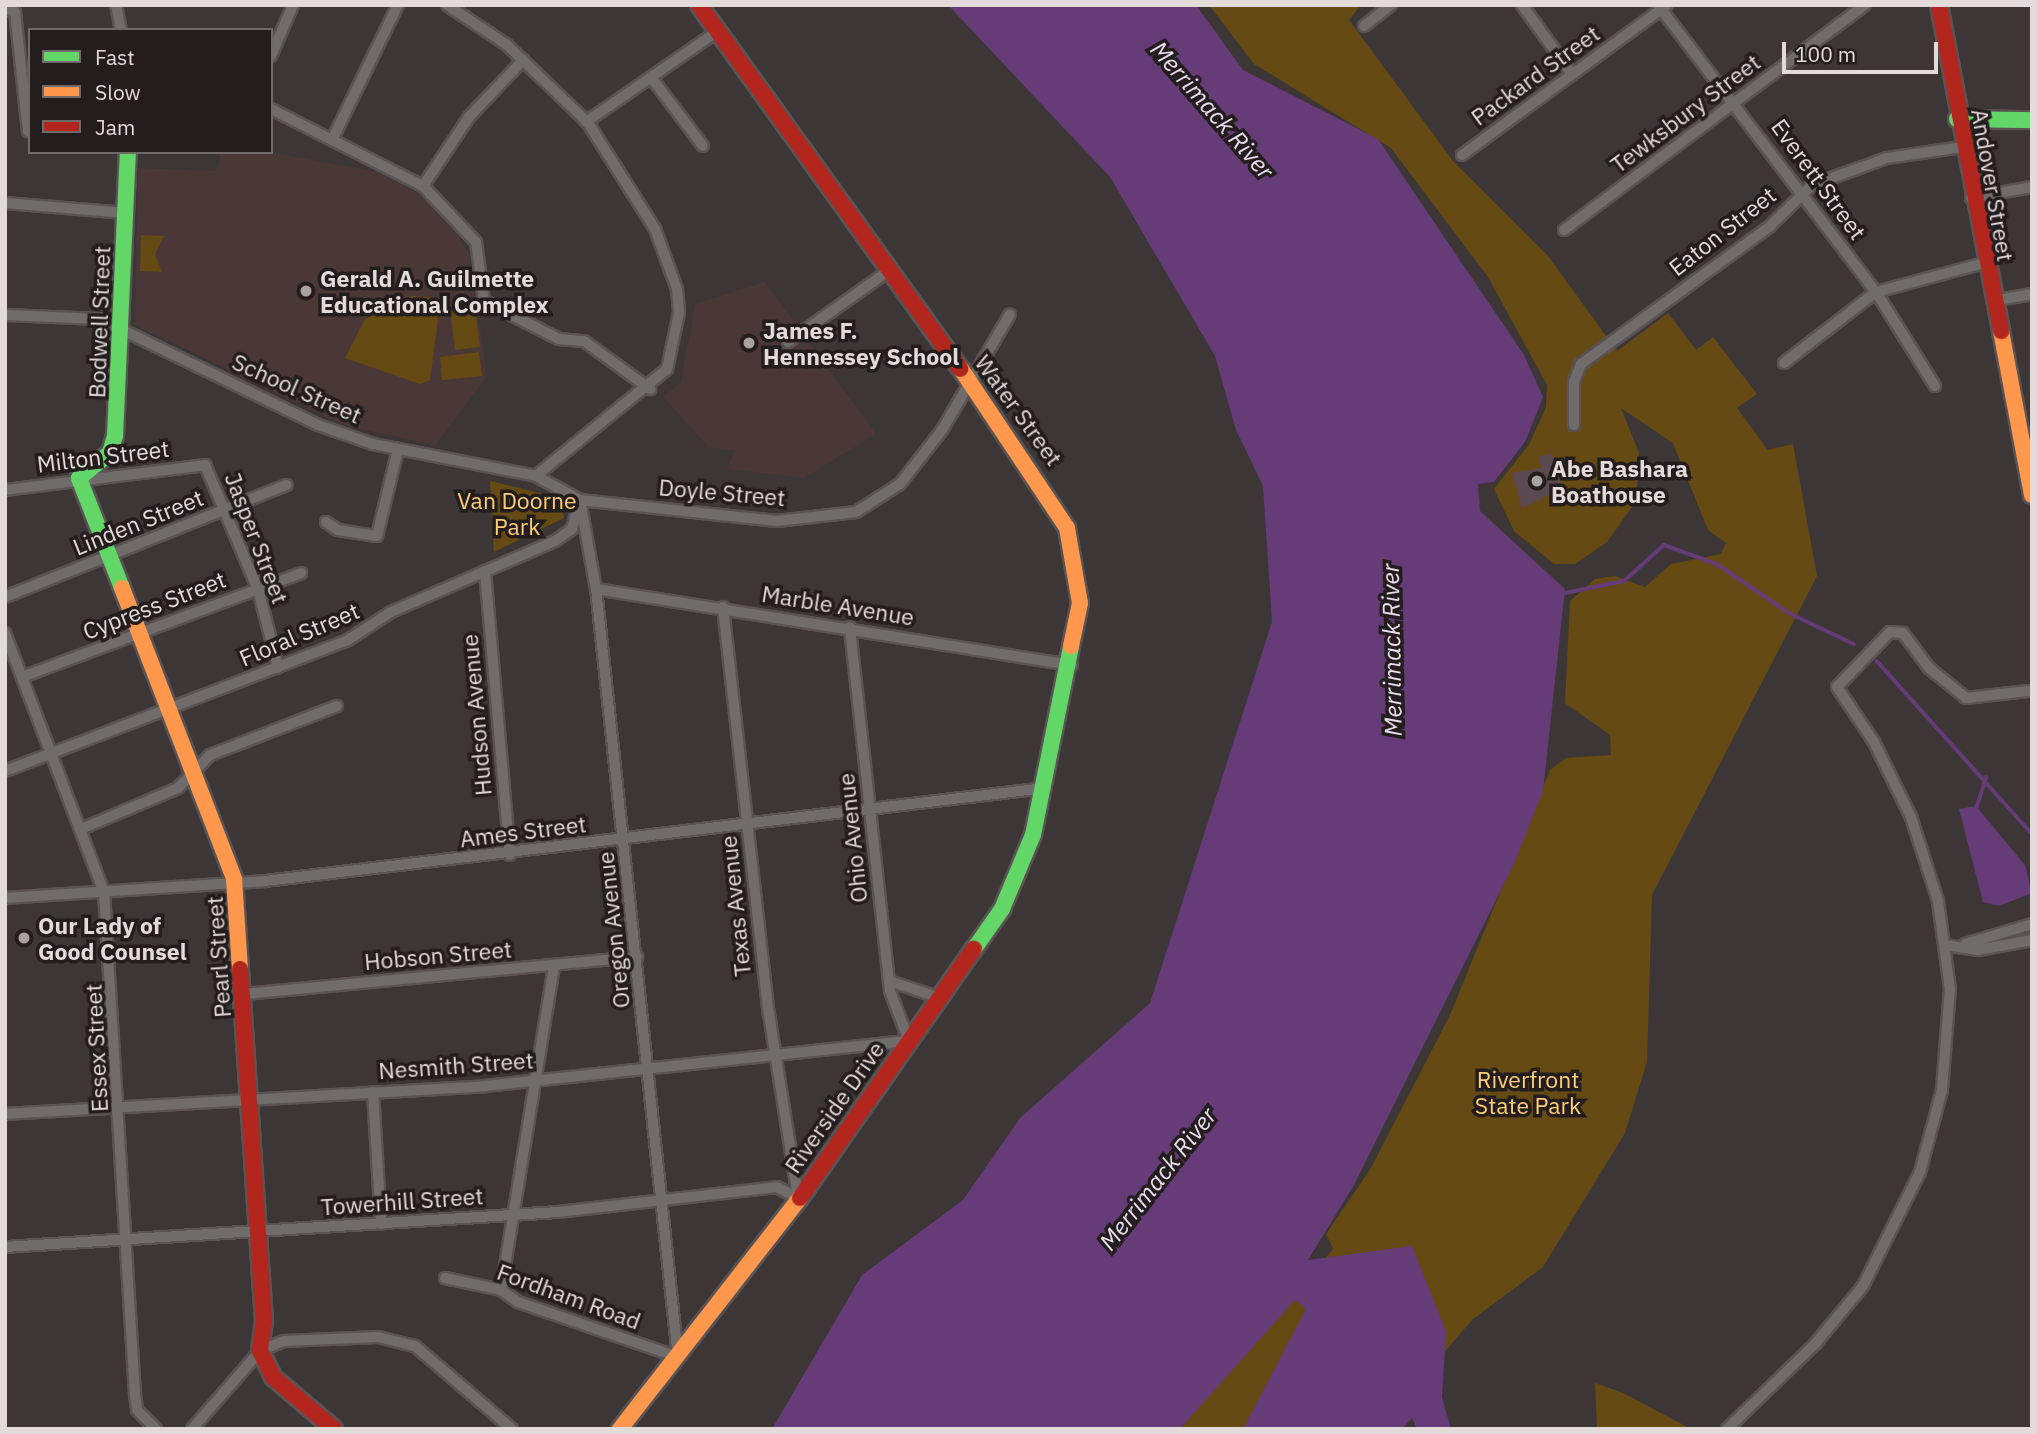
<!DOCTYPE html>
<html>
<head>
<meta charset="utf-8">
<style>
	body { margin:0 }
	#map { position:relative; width:2037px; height:1434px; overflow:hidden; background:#3d3636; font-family:"IBM Plex Sans",sans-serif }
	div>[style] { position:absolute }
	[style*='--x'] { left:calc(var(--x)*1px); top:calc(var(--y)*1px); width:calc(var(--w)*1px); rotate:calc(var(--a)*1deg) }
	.built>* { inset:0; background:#4a3738 }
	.green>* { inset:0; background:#654b13 }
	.water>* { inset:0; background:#653b78 }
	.stream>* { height:3.5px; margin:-1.75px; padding:0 1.75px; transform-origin:1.75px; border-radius:1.75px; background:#653b78 }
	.building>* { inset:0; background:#5b4952 }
	.roads { filter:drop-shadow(2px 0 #5a5353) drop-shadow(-2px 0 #5a5353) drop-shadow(0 2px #5a5353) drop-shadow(0 -2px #5a5353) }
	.street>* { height:10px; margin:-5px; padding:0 5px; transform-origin:5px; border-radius:5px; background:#716c6c }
	.fast>* { height:16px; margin:-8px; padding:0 8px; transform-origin:8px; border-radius:8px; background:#63d668 }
	.slow>* { height:16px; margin:-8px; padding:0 8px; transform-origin:8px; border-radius:8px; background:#ff974d }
	.jam>* { height:16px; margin:-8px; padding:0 8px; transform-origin:8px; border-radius:8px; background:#b3261e }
	.dots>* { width:19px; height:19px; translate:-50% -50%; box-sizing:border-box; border:4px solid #231d1d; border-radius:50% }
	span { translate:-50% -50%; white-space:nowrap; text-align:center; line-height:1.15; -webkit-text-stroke:7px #231d1d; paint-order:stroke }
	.street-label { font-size:23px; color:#e3dada }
	.poi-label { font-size:23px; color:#e3dada; font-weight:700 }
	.left { translate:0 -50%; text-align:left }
	.park-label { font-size:23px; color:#fdce77 }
	.water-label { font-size:24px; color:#eadef1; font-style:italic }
	.frame { position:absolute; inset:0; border:7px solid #e3dada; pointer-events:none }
	.legend { position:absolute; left:28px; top:28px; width:245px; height:126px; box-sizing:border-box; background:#231d1d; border:2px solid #706969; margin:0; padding:9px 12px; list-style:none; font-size:21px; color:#e3dada }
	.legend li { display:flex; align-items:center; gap:14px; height:35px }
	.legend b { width:35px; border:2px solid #706969 }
	.scale { position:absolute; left:1782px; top:42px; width:156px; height:32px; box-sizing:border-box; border:4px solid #e3dada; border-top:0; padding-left:9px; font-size:21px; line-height:24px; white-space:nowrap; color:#e3dada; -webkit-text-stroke:5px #231d1d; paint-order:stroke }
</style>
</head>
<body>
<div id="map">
	<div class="built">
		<i style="clip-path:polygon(221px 152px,268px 152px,389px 174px,445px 214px,469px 254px,487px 376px,435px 445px,347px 426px,135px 325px,138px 168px,216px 171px)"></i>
		<i style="clip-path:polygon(765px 282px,876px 434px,804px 478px,727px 469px,735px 450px,709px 447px,663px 397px,681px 382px,695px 304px)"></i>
	</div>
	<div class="green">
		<i style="clip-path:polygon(1209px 5px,1361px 5px,1349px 20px,1453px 161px,1548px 256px,1617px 351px,1668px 313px,1696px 350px,1713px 337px,1757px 394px,1737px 408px,1768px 450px,1793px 444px,1817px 576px,1652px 895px,1647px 1062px,1625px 1133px,1543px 1267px,1473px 1319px,1378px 1429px,1180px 1429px,1333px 1249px,1326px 1234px,1371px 1168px,1450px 1015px,1550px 770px,1566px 758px,1611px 755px,1610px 735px,1565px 703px,1570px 601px,1595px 579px,1615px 576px,1645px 587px,1671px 564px,1721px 554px,1726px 543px,1708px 530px,1673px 443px,1621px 408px,1639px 453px,1639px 477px,1632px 507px,1607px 542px,1575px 564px,1554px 564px,1514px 531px,1494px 489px,1530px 443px,1546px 407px,1547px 385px,1488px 277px,1391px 148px,1254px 64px)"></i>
		<i style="clip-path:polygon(141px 235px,164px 236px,155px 254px,162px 272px,140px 271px)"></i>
		<i style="clip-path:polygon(412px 296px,441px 298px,430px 380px,420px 384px,345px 358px,365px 319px)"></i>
		<i style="clip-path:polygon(475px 307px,480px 347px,455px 350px,450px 310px)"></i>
		<i style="clip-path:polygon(479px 352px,482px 376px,442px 380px,440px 357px)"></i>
		<i style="clip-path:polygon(490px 481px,560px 498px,564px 518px,494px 552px)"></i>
		<i style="clip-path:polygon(1595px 1383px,1623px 1393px,1691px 1429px,1597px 1429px)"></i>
	</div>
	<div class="water">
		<i style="clip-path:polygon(948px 5px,1196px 5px,1243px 70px,1378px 139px,1524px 355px,1543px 397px,1525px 442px,1494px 482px,1478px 484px,1480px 511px,1565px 589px,1543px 791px,1514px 864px,1354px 1185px,1308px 1260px,1412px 1246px,1446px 1331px,1442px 1397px,1451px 1429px,1417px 1429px,1412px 1418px,1402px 1429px,1243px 1429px,1306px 1309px,1295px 1300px,1180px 1429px,772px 1429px,862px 1275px,963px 1200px,1020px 1118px,1150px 1003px,1272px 622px,1263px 486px,1236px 430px,1215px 356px,1110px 177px)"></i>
		<i style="clip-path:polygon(1976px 806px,2025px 865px,2032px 893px,1999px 906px,1983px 902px,1959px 809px)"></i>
	</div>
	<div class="stream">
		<i style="--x:1560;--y:594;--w:65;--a:-11.5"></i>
		<i style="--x:1624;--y:581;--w:54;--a:-42"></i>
		<i style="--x:1664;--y:545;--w:56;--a:19.7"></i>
		<i style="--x:1717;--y:564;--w:87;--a:34.2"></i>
		<i style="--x:1789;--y:613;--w:72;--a:25.5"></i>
		<i style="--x:1877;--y:661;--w:232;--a:48.1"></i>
		<i style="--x:1976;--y:809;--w:33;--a:-72"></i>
	</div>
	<div class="building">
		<i style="clip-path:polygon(1552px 453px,1562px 489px,1522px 508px,1512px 473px,1542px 468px,1538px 457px)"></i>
	</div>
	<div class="roads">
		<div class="street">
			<i style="--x:116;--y:5;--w:25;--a:79"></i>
			<i style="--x:447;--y:5;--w:72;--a:33.7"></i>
			<i style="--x:507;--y:45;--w:112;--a:43.9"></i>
			<i style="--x:588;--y:123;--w:125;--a:57.7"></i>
			<i style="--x:655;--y:229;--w:64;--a:69.9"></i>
			<i style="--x:677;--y:289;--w:24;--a:85"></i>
			<i style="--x:679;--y:313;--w:57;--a:102.1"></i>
			<i style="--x:667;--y:369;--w:169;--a:140.8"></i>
			<i style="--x:1522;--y:5;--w:85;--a:54.1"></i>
			<i style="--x:1658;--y:5;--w:360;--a:52.8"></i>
			<i style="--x:1876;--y:292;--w:111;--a:57.9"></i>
			<i style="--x:5;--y:9;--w:10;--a:17"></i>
			<i style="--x:15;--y:12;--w:120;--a:83.8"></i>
			<i style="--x:1364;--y:26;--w:34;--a:-38"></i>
			<i style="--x:271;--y:56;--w:56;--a:-66.7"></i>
			<i style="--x:651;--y:77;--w:86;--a:53"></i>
			<i style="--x:271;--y:109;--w:170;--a:26.9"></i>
			<i style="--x:423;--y:186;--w:77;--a:46.6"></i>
			<i style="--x:476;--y:242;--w:60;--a:82.3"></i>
			<i style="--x:484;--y:301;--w:84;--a:26.9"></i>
			<i style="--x:559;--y:339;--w:25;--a:5"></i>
			<i style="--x:584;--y:341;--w:82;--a:36"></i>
			<i style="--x:586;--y:122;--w:160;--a:-34.6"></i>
			<i style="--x:333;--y:138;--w:148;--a:-64"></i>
			<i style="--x:1462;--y:155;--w:254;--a:-36.2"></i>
			<i style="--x:423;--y:186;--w:83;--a:-56.3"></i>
			<i style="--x:469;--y:117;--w:79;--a:-46.5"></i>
			<i style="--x:1971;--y:198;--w:62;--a:-10.2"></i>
			<i style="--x:5;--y:203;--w:121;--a:4.7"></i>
			<i style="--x:1564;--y:230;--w:376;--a:-36.8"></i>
			<i style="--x:1992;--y:301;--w:41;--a:-9.9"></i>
			<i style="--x:5;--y:315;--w:95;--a:2.4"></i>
			<i style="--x:100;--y:319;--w:242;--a:25.9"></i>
			<i style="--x:318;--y:425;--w:58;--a:19.1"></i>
			<i style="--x:373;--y:444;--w:166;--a:11.1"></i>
			<i style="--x:536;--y:476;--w:50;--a:28.6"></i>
			<i style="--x:580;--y:500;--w:198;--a:6.1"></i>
			<i style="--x:777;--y:521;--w:80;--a:-6.5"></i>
			<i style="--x:856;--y:512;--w:52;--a:-32.5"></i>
			<i style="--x:900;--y:484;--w:68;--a:-52.1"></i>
			<i style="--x:942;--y:430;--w:134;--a:-59.6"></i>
			<i style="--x:788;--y:342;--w:125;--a:-35.2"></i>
			<i style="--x:1784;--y:363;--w:116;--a:-37.7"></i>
			<i style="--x:1876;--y:292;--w:112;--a:-15"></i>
			<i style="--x:1574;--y:425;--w:43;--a:-90"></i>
			<i style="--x:1574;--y:382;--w:19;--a:-69"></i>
			<i style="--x:1581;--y:364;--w:234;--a:-36.1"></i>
			<i style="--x:1770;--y:226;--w:59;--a:-44.3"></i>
			<i style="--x:1812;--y:185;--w:80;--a:-19.8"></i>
			<i style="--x:1887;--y:158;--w:76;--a:-8.3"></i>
			<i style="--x:5;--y:490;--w:202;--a:-7.1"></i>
			<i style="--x:205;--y:465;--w:135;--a:66.9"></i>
			<i style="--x:258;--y:589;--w:81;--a:75.6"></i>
			<i style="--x:326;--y:522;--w:14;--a:34"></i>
			<i style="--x:338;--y:530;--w:39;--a:9"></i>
			<i style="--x:377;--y:536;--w:89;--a:-76.4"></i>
			<i style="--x:485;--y:571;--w:285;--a:85"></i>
			<i style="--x:596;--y:589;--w:482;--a:9.1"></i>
			<i style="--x:5;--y:597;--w:303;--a:-21.7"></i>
			<i style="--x:723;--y:607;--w:410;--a:83.6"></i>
			<i style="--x:769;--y:1014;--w:186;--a:81"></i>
			<i style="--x:5;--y:633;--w:277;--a:69.1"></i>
			<i style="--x:104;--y:892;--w:504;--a:86.47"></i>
			<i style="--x:135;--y:1395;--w:15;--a:82"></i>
			<i style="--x:137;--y:1410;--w:27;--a:45"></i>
			<i style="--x:22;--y:677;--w:298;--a:-20.4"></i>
			<i style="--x:5;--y:771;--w:367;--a:-20.9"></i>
			<i style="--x:348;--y:640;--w:51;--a:-33.1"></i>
			<i style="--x:391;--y:612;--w:179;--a:-23.4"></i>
			<i style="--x:555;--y:541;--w:21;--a:-35"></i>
			<i style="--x:572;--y:529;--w:28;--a:-75"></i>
			<i style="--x:81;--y:829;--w:105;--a:-22.9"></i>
			<i style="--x:178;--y:788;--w:46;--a:-45.9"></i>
			<i style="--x:210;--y:755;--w:136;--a:-21.1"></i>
			<i style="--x:5;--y:898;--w:261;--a:-3.7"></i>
			<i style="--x:265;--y:881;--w:786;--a:-6.8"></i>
			<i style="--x:1965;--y:944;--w:70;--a:-16.6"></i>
			<i style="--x:1945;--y:945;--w:33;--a:9"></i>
			<i style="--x:1978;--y:950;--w:55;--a:-10.5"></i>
			<i style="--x:889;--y:981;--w:54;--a:18.4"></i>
			<i style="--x:244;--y:994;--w:395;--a:-5.4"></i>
			<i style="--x:373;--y:1092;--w:132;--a:86.5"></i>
			<i style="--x:5;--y:1114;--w:481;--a:-3.3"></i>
			<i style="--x:485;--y:1086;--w:426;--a:-6.1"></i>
			<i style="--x:909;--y:1041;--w:53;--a:-110.8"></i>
			<i style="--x:890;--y:991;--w:366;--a:-96.3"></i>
			<i style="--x:5;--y:1247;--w:554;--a:-3.62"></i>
			<i style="--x:558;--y:1212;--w:220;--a:-6.5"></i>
			<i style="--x:777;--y:1187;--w:24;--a:28"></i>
			<i style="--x:445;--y:1278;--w:57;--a:12.1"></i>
			<i style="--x:501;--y:1290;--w:21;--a:35"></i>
			<i style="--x:518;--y:1302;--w:169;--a:19"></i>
			<i style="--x:678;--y:1357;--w:772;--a:-96.09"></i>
			<i style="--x:596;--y:589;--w:90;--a:-100.2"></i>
			<i style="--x:501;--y:1290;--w:328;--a:-80.7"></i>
			<i style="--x:192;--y:1429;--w:103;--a:-48.9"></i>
			<i style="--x:260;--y:1351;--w:26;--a:-23"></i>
			<i style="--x:284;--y:1341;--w:94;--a:-2.4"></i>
			<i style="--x:378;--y:1337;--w:38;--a:14"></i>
			<i style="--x:415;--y:1346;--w:128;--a:40.6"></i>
			<i style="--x:1727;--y:1429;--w:122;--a:-44"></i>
			<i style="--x:1815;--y:1344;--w:75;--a:-50.4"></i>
			<i style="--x:1863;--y:1286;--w:127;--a:-63.4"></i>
			<i style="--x:1920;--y:1172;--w:85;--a:-75"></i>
			<i style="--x:1942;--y:1090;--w:101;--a:-85.5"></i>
			<i style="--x:1950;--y:989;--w:89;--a:-97.8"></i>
			<i style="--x:1938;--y:901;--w:88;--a:-107.8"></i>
			<i style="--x:1911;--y:817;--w:84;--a:-116.3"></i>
			<i style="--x:1874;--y:742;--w:66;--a:-123.9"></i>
			<i style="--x:1837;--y:687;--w:76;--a:-46.1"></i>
			<i style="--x:1890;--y:632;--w:13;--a:4"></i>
			<i style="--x:1903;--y:633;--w:44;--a:53.4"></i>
			<i style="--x:1929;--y:668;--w:48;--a:39"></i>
			<i style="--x:1966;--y:698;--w:62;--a:-6.4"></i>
		</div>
		<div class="fast">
			<i style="--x:1957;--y:119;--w:75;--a:0.8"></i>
			<i style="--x:122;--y:588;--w:118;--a:-111.4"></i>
			<i style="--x:79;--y:478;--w:40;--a:-39"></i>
			<i style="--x:110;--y:453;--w:18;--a:-74"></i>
			<i style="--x:115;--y:436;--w:284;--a:-87.4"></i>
			<i style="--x:974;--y:949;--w:49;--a:-55"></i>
			<i style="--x:1002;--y:909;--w:80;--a:-67.3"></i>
			<i style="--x:1033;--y:835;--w:193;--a:-78.6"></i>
		</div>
		<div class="slow">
			<i style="--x:2001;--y:331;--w:167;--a:79.3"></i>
			<i style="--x:961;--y:369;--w:191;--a:56.3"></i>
			<i style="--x:1067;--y:528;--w:76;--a:80.2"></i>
			<i style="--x:1080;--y:603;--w:44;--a:101.8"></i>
			<i style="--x:122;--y:588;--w:312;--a:68.9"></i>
			<i style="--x:234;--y:879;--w:90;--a:86.2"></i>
			<i style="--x:620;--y:1429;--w:293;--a:-52.1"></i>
		</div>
		<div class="jam">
			<i style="--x:699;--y:5;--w:448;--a:54.3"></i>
			<i style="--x:1939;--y:5;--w:332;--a:79.2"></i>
			<i style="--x:240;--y:969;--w:353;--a:86.1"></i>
			<i style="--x:264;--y:1321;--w:30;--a:98"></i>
			<i style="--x:260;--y:1351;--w:29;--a:63"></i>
			<i style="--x:273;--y:1377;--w:80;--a:40.4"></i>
			<i style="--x:800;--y:1198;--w:304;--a:-55.1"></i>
		</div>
	</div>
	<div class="dots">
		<i style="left:306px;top:291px;background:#a9a1a1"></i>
		<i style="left:749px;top:343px;background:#a9a1a1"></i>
		<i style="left:1537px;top:481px;background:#a9a1a1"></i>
		<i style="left:24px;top:938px;background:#a9a1a1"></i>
	</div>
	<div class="street-label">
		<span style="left:1535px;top:75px;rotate:-36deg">Packard Street</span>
		<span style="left:1685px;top:113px;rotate:-37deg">Tewksbury Street</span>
		<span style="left:1819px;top:179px;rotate:54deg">Everett Street</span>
		<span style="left:1993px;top:185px;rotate:80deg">Andover Street</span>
		<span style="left:1722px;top:231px;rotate:-38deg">Eaton Street</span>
		<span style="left:99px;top:322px;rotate:-88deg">Bodwell Street</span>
		<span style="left:297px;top:388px;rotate:24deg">School Street</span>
		<span style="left:1019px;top:410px;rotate:54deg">Water Street</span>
		<span style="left:103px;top:456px;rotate:-7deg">Milton Street</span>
		<span style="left:722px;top:492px;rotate:5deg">Doyle Street</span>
		<span style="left:138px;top:522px;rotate:-22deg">Linden Street</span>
		<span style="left:257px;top:538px;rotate:69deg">Jasper Street</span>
		<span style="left:154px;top:605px;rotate:-21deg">Cypress Street</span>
		<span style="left:838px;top:605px;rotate:9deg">Marble Avenue</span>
		<span style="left:299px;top:634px;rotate:-23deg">Floral Street</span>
		<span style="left:476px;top:715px;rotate:-95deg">Hudson Avenue</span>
		<span style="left:523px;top:831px;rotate:-7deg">Ames Street</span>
		<span style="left:852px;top:838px;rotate:-96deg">Ohio Avenue</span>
		<span style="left:735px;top:906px;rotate:-96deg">Texas Avenue</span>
		<span style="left:613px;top:930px;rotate:-96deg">Oregon Avenue</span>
		<span style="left:438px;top:955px;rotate:-5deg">Hobson Street</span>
		<span style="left:218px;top:957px;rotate:-94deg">Pearl Street</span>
		<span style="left:96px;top:1048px;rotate:-93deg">Essex Street</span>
		<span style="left:456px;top:1065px;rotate:-4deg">Nesmith Street</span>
		<span style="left:834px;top:1107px;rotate:-55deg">Riverside Drive</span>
		<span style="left:402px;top:1201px;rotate:-4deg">Towerhill Street</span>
		<span style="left:569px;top:1296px;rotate:20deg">Fordham Road</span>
	</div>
	<div class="poi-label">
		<span class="left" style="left:320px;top:291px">Gerald A. Guilmette<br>Educational Complex</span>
		<span class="left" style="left:763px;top:343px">James F.<br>Hennessey School</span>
		<span class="left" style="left:1551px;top:481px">Abe Bashara<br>Boathouse</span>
		<span class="left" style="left:38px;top:938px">Our Lady of<br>Good Counsel</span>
	</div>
	<div class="park-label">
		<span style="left:517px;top:513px">Van Doorne<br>Park</span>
		<span style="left:1528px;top:1092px">Riverfront<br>State Park</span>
	</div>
	<div class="water-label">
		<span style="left:1212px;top:110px;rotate:49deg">Merrimack River</span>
		<span style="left:1392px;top:650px;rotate:-91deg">Merrimack River</span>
		<span style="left:1158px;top:1179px;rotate:-52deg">Merrimack River</span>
	</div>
	<div class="frame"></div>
	<ul class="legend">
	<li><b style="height:9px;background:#63d668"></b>Fast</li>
	<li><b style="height:9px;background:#ff974d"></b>Slow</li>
	<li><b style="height:9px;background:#b3261e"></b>Jam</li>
	</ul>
	<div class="scale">100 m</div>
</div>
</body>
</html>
